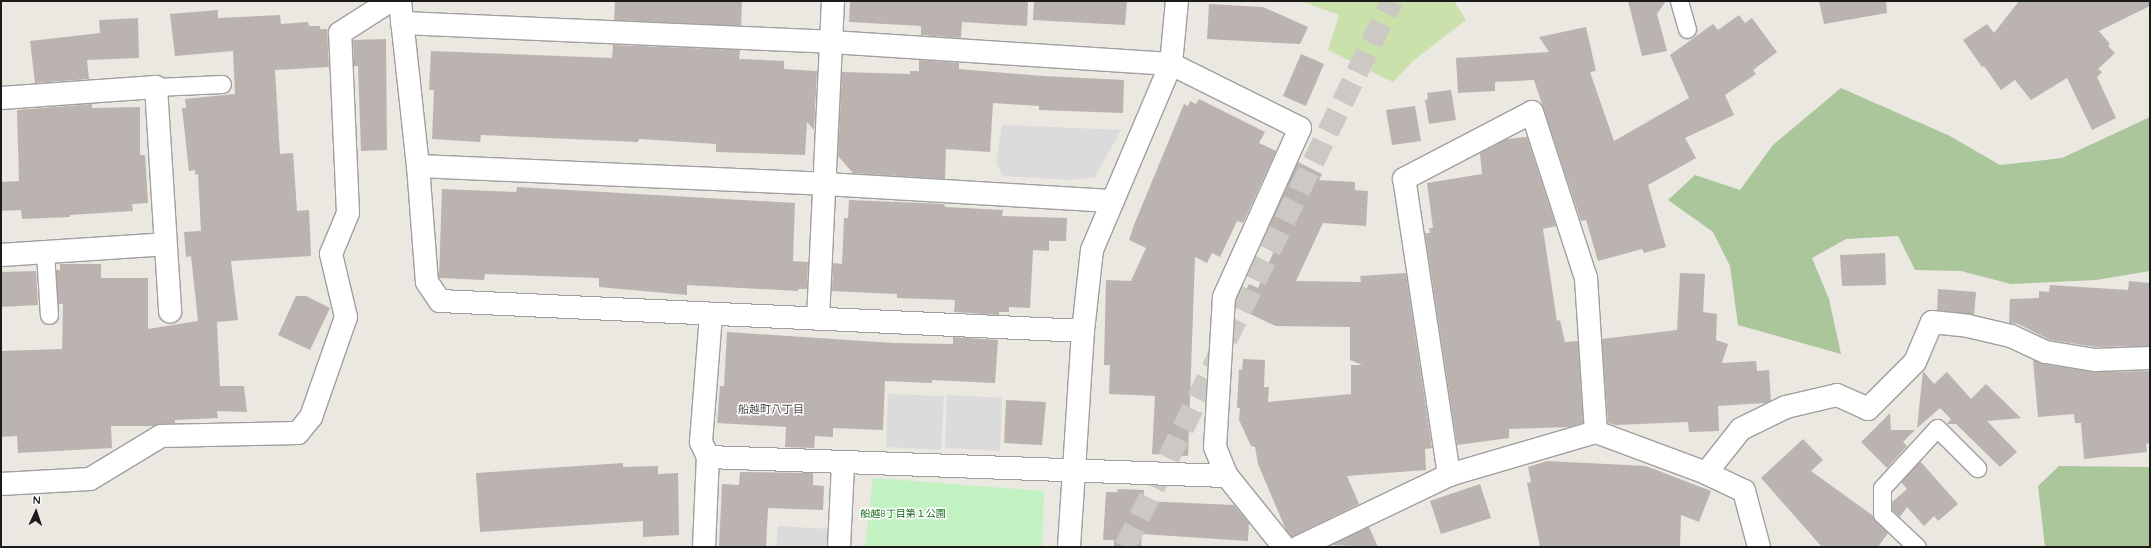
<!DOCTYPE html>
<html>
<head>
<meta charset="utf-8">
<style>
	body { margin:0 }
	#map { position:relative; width:2151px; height:548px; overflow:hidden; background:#ebe7e1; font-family:Quicksand,"Noto Sans JP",sans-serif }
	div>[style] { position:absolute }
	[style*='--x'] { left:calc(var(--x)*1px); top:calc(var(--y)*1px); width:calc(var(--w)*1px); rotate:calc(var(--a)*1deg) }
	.grass>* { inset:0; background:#cae1ac }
	.forest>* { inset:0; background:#aac69a }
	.park>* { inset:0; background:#c2f2c2 }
	.parking>* { inset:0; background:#dbdbdb }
	.building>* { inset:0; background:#bbb3af }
	.minor-tunnel>* { height:22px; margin-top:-11px; transform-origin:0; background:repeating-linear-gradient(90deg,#ccc8c3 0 22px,transparent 0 33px) }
	.roads { filter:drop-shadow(1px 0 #9f9f9f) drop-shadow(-1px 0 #9f9f9f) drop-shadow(0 1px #9f9f9f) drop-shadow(0 -1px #9f9f9f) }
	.service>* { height:17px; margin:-8.5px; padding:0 8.5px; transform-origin:8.5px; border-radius:8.5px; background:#fff }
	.minor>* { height:22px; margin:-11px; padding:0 11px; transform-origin:11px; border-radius:11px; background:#fff }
	.tertiary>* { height:22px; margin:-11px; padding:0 11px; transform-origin:11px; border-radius:11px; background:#fff }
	span { translate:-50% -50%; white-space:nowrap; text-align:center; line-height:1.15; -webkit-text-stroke:3px #fff; paint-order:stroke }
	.park-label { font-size:10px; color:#166b18 }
	.neighbourhood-label { font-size:11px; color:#4e4e4e }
	.frame { position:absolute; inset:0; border:2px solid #1b1b1b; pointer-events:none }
	.north { position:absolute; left:16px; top:492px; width:40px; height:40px; -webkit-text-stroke:3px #fff; paint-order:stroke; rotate:3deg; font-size:11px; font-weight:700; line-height:16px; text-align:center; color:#1b1b1b }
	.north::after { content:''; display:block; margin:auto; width:14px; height:18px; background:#1b1b1b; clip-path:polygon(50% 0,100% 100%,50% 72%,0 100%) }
</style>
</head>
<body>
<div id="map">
	<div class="grass">
		<i style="clip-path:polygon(1301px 1px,1454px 1px,1466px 20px,1414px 60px,1393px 82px,1328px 50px,1339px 15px)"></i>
	</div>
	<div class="forest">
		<i style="clip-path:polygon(1841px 88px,1950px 136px,2000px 165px,2062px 158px,2150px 117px,2150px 271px,2096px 280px,2011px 284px,1961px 271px,1915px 270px,1898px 236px,1846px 239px,1812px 258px,1829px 299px,1841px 354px,1738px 325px,1730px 266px,1713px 232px,1668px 200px,1695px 175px,1740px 190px,1773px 145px)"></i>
		<i style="clip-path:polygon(2059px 466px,2150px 467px,2150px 547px,2045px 547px,2038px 486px)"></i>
	</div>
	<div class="park">
		<i style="clip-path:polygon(873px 478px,1044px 491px,1042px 547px,865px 547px)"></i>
	</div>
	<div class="parking">
		<i style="clip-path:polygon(1002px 125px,1121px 130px,1095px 177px,1071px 180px,1002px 176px,996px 162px)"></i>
		<i style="clip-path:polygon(888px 394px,944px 396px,941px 450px,886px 447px)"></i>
		<i style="clip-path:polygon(947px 395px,1002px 398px,1000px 451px,945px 448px)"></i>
		<i style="clip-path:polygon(778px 526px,828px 529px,827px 547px,776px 547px)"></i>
	</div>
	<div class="building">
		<i style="clip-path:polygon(615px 1px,742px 1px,741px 26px,614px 20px)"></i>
		<i style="clip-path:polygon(850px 1px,1028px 1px,1027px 26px,962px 22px,961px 38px,921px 35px,921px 26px,849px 22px)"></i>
		<i style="clip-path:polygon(1034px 1px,1127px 1px,1125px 25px,1033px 20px)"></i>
		<i style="clip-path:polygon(1628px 1px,1666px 1px,1657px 14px,1667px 51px,1642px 56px)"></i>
		<i style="clip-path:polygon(1819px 1px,1886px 1px,1887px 13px,1824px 24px)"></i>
		<i style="clip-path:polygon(2019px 1px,2150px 1px,2150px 6px,2099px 31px,2110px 44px,2108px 46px,2115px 53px,2098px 69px,2102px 72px,2097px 77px,2116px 118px,2092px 130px,2067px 78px,2031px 100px,2015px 80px,2001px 90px,1984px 66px,1982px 67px,1963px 40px,1987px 24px,1994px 33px)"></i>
		<i style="clip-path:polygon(1209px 4px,1263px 7px,1308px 27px,1300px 44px,1207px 39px)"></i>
		<i style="clip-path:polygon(218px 10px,218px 18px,280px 15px,281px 24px,308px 22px,309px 26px,320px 26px,320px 29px,327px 29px,329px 67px,275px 70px,280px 154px,293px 153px,297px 211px,309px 210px,311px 256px,231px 261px,238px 320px,217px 322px,220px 386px,244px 386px,247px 412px,217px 411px,218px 418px,175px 420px,175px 423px,154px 426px,111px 426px,112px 448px,18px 453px,17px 436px,1px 437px,1px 351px,62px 349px,63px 304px,58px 304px,56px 270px,60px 270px,60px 264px,101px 264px,101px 278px,148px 278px,148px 329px,198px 321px,191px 256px,186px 257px,184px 232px,201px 231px,198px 174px,195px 175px,195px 170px,189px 171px,182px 108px,186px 108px,185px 99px,235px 94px,233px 51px,175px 56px,170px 14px)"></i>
		<i style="clip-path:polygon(1739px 15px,1745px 23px,1752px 18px,1777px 52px,1753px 70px,1756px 74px,1725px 95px,1734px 115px,1685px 138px,1696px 158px,1648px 185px,1666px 247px,1644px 253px,1642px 249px,1598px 261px,1586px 220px,1581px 221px,1534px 80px,1495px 82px,1495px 91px,1458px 93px,1456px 58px,1549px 52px,1539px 37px,1586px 27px,1596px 71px,1590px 72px,1614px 141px,1689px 98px,1670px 55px,1713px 24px,1718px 30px)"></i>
		<i style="clip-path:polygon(138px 18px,139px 58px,87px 60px,89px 79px,35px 83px,30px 41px,100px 33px,99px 20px)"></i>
		<i style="clip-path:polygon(386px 39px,387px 150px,361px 151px,358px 66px,354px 66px,353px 40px)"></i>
		<i style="clip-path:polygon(613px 45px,740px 50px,739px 59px,784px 61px,784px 69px,817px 71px,814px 130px,807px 122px,805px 155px,716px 152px,716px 144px,639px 139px,638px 142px,481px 135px,480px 142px,432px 139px,434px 90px,429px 90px,431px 51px,612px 58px)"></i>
		<i style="clip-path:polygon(1301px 54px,1324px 64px,1306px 106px,1283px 96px)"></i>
		<i style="clip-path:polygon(919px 60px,959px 63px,959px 69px,1043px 76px,1124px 80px,1123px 113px,1039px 110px,1039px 106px,993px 103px,990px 152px,946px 149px,945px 179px,853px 173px,838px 156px,842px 72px,910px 74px,910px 71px,919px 71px)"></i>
		<i style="clip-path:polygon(1451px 90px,1456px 120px,1429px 124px,1425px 100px,1428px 99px,1427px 93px)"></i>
		<i style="clip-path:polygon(1199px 99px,1265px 132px,1259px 143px,1276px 151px,1243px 223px,1237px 221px,1220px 257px,1212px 253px,1207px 263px,1195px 257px,1188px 456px,1152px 454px,1155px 396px,1109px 394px,1110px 365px,1104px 365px,1106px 280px,1131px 281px,1146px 248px,1129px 240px,1134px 225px,1184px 104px,1188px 106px,1190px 101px,1196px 104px)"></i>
		<i style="clip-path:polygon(92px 104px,92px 108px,140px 107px,140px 155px,145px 155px,148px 203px,132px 204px,133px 211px,70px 215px,70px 217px,22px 219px,21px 210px,1px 211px,1px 182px,19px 181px,17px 110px)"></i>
		<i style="clip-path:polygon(1415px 106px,1421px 141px,1392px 145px,1386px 110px)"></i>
		<i style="clip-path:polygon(1527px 137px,1556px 226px,1543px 229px,1557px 321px,1560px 320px,1565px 342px,1578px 341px,1583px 423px,1569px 427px,1509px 429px,1509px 438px,1457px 445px,1425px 233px,1430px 233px,1429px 228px,1433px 228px,1427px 183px,1482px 174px,1480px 153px,1507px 139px)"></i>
		<i style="clip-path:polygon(1298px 162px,1322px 174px,1319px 180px,1355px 182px,1355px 190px,1368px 191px,1366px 226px,1323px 223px,1296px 281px,1361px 282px,1360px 276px,1406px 273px,1432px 448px,1425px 449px,1426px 470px,1347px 476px,1359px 504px,1292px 537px,1286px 530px,1258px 464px,1255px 447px,1251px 446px,1239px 420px,1240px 408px,1237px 408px,1239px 369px,1242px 370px,1243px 359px,1265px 360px,1264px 387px,1269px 387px,1268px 402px,1351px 394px,1351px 365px,1362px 365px,1350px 360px,1350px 327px,1276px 326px,1237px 308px,1249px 284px,1258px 288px,1279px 239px,1266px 233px)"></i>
		<i style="clip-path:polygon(517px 187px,795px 203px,793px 261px,808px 262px,807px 289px,798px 289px,798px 291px,687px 285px,687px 295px,599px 287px,599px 278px,485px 274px,484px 280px,439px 278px,442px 189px,516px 192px)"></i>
		<i style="clip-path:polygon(849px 200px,944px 204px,945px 207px,1003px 210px,1002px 216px,1067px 218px,1066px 241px,1049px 241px,1049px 251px,1033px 250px,1030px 308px,1009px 307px,1009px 312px,999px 312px,999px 315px,954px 312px,955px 300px,897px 298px,897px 294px,832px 291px,833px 263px,842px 264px,844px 218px,848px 218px)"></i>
		<i style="clip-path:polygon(1885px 253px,1886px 285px,1842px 286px,1840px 255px)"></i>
		<i style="clip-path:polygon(36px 271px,38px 305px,1px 307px,1px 272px)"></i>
		<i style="clip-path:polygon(1680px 273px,1705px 274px,1703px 312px,1717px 314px,1716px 340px,1728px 344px,1722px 363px,1756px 361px,1757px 371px,1769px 370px,1771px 401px,1765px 403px,1718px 406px,1719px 431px,1689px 432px,1688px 422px,1615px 425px,1608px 423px,1602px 339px,1677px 330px)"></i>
		<i style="clip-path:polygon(2129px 281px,2150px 283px,2150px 346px,2096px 347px,2050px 340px,2018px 324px,2009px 323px,2010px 299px,2039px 298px,2039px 291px,2049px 292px,2050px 285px,2128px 290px)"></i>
		<i style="clip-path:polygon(1938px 289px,1976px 292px,1974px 315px,1937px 310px)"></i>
		<i style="clip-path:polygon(296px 296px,306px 296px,330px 308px,310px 350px,278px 335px)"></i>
		<i style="clip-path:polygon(727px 332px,894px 343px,953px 344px,953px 337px,998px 340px,995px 383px,932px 380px,932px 383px,885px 381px,883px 430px,833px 428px,833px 437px,815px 436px,814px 448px,785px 447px,786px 427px,717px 423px,720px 386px,724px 386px)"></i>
		<i style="clip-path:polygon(2033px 360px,2044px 364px,2093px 372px,2150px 371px,2150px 443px,2146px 444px,2147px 452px,2084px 459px,2081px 423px,2075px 423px,2074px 414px,2038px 417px)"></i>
		<i style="clip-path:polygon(1923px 371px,1934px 384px,1947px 372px,1971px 399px,1986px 384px,2021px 418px,1987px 421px,2017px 452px,2000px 467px,1956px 424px,1947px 424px,1951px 419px,1940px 408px,1917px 428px)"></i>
		<i style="clip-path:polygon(1006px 400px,1046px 402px,1042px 445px,1004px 443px)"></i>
		<i style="clip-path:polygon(1890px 413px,1891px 430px,1915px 430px,1903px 442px,1907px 446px,1887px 468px,1861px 442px)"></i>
		<i style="clip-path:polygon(1803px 439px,1823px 460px,1811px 471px,1872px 515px,1888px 533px,1878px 547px,1822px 547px,1761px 478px)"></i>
		<i style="clip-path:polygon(1547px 461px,1646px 466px,1711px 491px,1699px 522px,1681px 515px,1680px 547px,1540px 547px,1527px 483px,1531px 482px,1528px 467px)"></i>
		<i style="clip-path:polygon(1920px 461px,1958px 504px,1938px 521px,1934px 516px,1924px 526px,1907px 507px,1900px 517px,1892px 510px,1892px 502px,1907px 489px,1901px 482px)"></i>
		<i style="clip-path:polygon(623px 463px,623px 467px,658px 466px,658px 474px,678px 473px,679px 535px,643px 537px,643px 521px,480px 532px,476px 473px)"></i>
		<i style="clip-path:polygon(740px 472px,813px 473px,813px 485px,824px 486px,823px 510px,768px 508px,766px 547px,719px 547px,722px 484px,739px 485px)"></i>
		<i style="clip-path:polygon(1480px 484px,1491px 518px,1441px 534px,1430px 501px)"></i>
		<i style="clip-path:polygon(1118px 489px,1144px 490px,1143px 501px,1234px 505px,1249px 523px,1248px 541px,1142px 534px,1141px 547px,1114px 547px,1114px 540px,1103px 540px,1106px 492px,1117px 492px)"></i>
		<i style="clip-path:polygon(1369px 527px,1378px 547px,1331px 545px)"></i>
	</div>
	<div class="minor-tunnel">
		<i style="--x:1125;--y:547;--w:608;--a:-63.94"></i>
	</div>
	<div class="roads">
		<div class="service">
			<i style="--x:1679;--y:1;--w:29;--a:74"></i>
			<i style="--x:156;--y:87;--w:66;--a:-2.6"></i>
			<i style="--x:45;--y:252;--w:63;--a:86.4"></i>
			<i style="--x:1917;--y:547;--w:48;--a:-136.7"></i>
			<i style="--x:1882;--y:514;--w:26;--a:-90"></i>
			<i style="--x:1882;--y:488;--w:81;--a:-47.5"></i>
			<i style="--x:1937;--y:428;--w:57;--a:45"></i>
		</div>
		<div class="minor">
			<i style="--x:400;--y:1;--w:166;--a:83.8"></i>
			<i style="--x:418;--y:166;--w:116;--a:85.6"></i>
			<i style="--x:427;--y:282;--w:23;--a:56"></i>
			<i style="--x:440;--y:301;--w:644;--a:2.67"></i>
			<i style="--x:402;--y:23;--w:429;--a:2.5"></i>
			<i style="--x:831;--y:42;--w:341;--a:3.7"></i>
			<i style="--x:1171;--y:64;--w:144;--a:26.4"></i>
			<i style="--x:1300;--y:128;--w:185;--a:114.2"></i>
			<i style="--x:1224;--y:297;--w:150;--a:93.4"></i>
			<i style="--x:1215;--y:447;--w:31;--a:68"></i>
			<i style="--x:1227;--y:476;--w:91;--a:51.2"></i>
			<i style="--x:1;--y:98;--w:155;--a:-4.1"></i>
			<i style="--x:156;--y:87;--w:225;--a:86.4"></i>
			<i style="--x:418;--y:166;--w:406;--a:2.5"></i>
			<i style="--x:824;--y:184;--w:289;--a:3.4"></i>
			<i style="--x:1;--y:255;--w:164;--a:-3.8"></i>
			<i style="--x:818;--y:319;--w:318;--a:-87.3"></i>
			<i style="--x:708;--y:457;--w:519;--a:2.1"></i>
			<i style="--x:1706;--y:473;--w:56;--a:-51.5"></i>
			<i style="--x:1741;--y:429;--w:50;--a:-26.1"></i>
			<i style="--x:1786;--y:407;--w:52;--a:-13.2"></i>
			<i style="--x:1837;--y:395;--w:34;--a:24"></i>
			<i style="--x:1868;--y:409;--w:66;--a:-45"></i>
			<i style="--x:1915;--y:362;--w:43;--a:-67"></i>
			<i style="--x:1932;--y:322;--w:36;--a:6"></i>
			<i style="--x:1968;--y:326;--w:44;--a:13.1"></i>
			<i style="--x:2011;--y:336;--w:38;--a:25"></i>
			<i style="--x:2046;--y:352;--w:50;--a:9.3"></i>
			<i style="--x:2095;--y:360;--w:55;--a:-2.1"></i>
			<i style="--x:1449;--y:475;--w:299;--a:-98.6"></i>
			<i style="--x:1404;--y:179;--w:144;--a:-27.6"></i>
			<i style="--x:1532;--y:112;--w:175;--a:72"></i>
			<i style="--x:1586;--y:278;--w:154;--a:86.3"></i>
			<i style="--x:1;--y:484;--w:89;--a:-3.2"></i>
			<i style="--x:90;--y:479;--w:83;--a:-31.2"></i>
			<i style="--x:161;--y:436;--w:137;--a:-1.3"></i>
			<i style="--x:298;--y:433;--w:21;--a:-51"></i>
			<i style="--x:311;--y:417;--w:106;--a:-70.7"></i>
			<i style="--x:346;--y:317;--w:65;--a:-103.4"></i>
			<i style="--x:331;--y:254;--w:44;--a:-67.5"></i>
			<i style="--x:348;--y:213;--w:180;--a:-92.5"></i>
			<i style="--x:340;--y:33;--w:59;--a:-32.6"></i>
			<i style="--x:704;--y:547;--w:90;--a:-87.5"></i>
			<i style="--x:708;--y:457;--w:17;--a:-115"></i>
			<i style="--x:701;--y:442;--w:128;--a:-85.5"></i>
			<i style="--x:839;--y:547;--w:83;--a:-87.2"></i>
			<i style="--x:1299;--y:547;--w:166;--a:-25.6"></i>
			<i style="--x:1449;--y:475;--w:153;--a:-16.3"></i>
			<i style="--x:1596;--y:432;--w:117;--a:20.4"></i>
			<i style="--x:1706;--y:473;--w:42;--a:25.3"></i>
			<i style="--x:1744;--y:491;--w:58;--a:75"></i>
		</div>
		<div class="tertiary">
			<i style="--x:1069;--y:547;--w:216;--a:-86.3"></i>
			<i style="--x:1083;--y:331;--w:81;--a:-83.7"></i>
			<i style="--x:1092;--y:250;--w:202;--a:-67"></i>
			<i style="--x:1171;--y:64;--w:63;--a:-84.6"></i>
		</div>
	</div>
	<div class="park-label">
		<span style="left:903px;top:514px">船越8丁目第１公園</span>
	</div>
	<div class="neighbourhood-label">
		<span style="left:771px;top:409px">船越町八丁目</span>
	</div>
	<div class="frame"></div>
	<div class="north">N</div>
</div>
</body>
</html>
